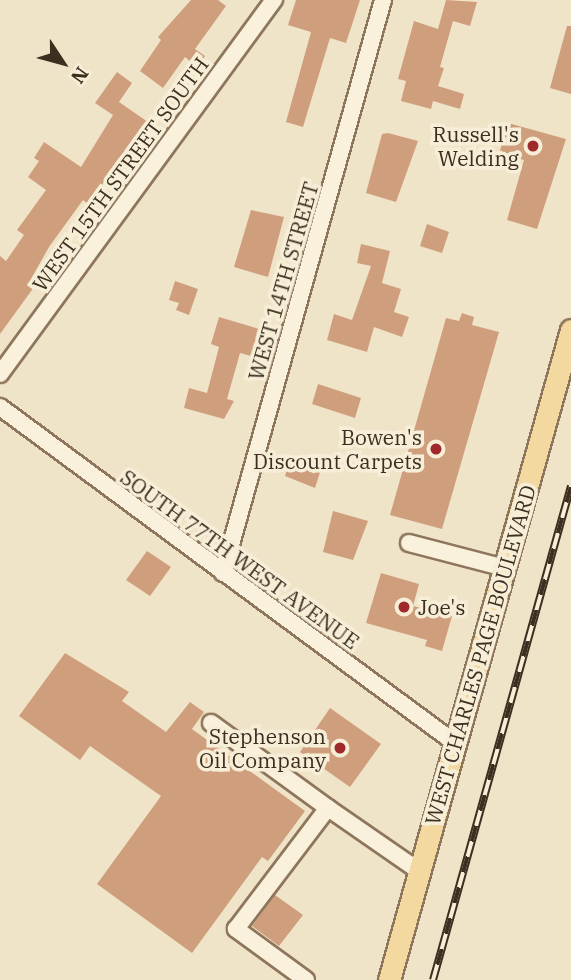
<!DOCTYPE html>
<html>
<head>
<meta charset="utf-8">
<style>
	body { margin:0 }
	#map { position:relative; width:571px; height:980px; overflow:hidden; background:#f0e4c8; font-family:"IBM Plex Serif",serif }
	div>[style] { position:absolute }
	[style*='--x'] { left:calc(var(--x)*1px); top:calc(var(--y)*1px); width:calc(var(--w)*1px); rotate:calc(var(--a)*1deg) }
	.building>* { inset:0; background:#cf9f7d }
	.roads { filter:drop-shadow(2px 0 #8d765c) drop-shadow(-2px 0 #8d765c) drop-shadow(0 2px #8d765c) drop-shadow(0 -2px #8d765c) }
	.minor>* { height:16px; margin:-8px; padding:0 8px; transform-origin:8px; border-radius:8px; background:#faf1dc }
	.major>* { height:21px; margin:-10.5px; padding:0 10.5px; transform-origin:10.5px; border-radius:10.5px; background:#f3d9a0 }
	.rail>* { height:8px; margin-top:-4px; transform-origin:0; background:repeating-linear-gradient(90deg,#f7eed8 0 16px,#3d2e20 0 32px); box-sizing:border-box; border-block:2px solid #3d2e20 }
	.dots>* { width:19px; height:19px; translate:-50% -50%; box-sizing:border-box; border:4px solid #f7eed8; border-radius:50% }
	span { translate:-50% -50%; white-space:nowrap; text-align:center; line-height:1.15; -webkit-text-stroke:7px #f7eed8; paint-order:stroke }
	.poi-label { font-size:21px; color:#3d2e20 }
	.right { translate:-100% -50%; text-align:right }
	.left { translate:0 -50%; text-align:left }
	.street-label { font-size:21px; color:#3d2e20 }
	.north { position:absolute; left:28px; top:28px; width:70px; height:70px; -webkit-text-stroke:5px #f7eed8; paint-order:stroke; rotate:126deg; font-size:19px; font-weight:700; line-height:28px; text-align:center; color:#3d2e20 }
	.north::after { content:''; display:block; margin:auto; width:24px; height:32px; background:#3d2e20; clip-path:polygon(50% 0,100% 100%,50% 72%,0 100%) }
</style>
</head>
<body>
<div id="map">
	<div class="building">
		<i style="clip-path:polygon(191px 0,218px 0,226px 6px,195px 49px,205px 56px,197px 67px,185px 57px,163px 88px,140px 71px,161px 40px,158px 37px)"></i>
		<i style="clip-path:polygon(296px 0,360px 0,346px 43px,330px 38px,303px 127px,286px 122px,311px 32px,288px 25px)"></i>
		<i style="clip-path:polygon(446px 0,477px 2px,470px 26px,453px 21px,440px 67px,444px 68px,438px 86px,464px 94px,460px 109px,433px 101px,431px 109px,401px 101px,406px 81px,398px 79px,414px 21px,438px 29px)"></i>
		<i style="clip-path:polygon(567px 26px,571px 26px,571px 94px,550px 88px)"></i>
		<i style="clip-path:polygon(117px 72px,132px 83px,119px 102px,148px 122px,88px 204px,83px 200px,49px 247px,31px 279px,37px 283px,0 334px,0 256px,6px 261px,24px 235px,17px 230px,46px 190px,28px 177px,39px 161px,34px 158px,44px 142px,81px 167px,113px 115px,95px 103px)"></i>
		<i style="clip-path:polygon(508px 123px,566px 139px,537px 229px,507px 220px,524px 160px,499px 154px)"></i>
		<i style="clip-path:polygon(388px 133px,418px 141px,396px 202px,366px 193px,382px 134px)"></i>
		<i style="clip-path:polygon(251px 210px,284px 217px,268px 277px,234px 267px)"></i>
		<i style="clip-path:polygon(427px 224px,449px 232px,442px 253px,420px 246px)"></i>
		<i style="clip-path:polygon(361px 244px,390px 251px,382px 283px,401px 289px,394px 312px,409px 317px,402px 337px,374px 327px,367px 352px,327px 340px,334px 314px,352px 320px,371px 266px,357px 263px)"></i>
		<i style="clip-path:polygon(175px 281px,198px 289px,189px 315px,176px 310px,179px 303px,169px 300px)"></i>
		<i style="clip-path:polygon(462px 313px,474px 317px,472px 325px,499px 332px,442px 529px,390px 515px,446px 318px,459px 321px)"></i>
		<i style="clip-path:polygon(219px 317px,259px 329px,251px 356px,240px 353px,227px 399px,234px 401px,224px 419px,184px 408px,189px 388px,207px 393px,219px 347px,211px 344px)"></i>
		<i style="clip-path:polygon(318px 384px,361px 398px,355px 418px,312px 404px)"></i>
		<i style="clip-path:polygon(291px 458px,322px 466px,315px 488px,285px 476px)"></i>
		<i style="clip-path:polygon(333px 511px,368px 521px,353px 560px,323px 552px)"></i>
		<i style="clip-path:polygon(147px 551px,171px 567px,150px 596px,126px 580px)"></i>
		<i style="clip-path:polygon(381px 573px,419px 584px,413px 606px,452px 616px,442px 651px,425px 646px,427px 640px,366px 623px)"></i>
		<i style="clip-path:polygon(65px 653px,129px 692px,122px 701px,166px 732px,190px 702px,204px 712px,192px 729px,305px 811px,268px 861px,262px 857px,192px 953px,97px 884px,161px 796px,90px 746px,80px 760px,19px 716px)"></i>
		<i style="clip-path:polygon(330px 708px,381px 744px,350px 787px,300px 752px)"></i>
		<i style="clip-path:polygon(275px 895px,303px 915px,279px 946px,252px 926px)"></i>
	</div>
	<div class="roads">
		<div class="minor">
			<i style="--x:0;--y:374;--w:464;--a:-53.8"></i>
			<i style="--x:0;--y:407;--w:566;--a:36.44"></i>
			<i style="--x:409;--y:543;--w:99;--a:14.6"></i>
			<i style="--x:223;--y:573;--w:595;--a:-74.4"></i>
			<i style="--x:211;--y:723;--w:145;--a:36"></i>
			<i style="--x:306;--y:980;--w:87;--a:-143.9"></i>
			<i style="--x:236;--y:929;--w:152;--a:-52.8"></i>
			<i style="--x:328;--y:808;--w:111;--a:34.7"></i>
		</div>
		<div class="major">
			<i style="--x:389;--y:980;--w:675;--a:-74.36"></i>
		</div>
	</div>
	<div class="rail">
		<i style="--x:433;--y:980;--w:513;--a:-74.39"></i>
	</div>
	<div class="dots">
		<i style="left:533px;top:146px;background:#9e2a2b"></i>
		<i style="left:436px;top:449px;background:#9e2a2b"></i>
		<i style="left:404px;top:607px;background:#9e2a2b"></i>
		<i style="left:340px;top:748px;background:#9e2a2b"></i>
	</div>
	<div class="poi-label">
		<span class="right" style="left:519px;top:146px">Russell's<br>Welding</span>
		<span class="right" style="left:422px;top:449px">Bowen's<br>Discount Carpets</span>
		<span class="left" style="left:418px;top:607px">Joe's</span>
		<span class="right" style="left:326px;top:748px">Stephenson<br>Oil Company</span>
	</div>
	<div class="street-label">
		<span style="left:120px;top:174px;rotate:-54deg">WEST 15TH STREET SOUTH</span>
		<span style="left:283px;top:281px;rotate:-74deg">WEST 14TH STREET</span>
		<span style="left:240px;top:559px;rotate:36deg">SOUTH 77TH WEST AVENUE</span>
		<span style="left:480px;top:655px;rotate:-74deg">WEST CHARLES PAGE BOULEVARD</span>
	</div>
	<div class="north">N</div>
</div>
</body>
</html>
